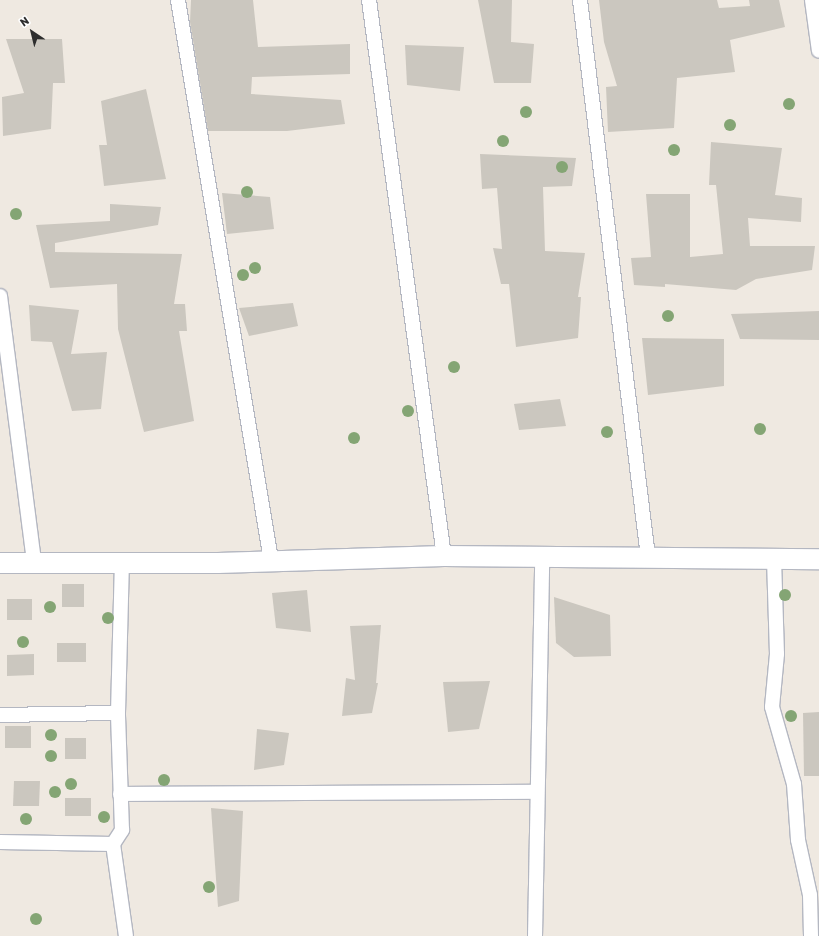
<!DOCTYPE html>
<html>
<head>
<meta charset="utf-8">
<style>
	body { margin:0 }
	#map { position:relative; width:819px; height:936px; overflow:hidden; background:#efe9e1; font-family:Rubik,sans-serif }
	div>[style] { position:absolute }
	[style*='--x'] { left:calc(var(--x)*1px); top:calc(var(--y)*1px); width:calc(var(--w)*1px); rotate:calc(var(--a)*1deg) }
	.building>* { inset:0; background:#cbc7bf }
	.roads { filter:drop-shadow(1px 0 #b4b7c1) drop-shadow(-1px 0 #b4b7c1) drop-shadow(0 1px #b4b7c1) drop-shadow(0 -1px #b4b7c1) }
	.street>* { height:14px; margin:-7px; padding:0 7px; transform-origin:7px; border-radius:7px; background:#fff }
	.secondary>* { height:20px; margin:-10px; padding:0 10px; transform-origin:10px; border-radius:10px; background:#fff }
	.trees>* { width:12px; height:12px; margin:-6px; border-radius:50%; background:#84a574 }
	span { translate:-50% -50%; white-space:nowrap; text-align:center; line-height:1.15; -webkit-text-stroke:4px #fff; paint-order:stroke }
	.north { position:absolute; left:12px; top:12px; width:40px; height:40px; -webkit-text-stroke:3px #fff; paint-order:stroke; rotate:325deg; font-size:11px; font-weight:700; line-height:16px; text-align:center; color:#2e2e2e }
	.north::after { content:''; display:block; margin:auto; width:14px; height:18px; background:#2e2e2e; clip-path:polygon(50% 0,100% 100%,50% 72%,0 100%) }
</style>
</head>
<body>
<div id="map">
	<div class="building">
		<i style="clip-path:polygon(191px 0,253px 0,258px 47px,350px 44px,350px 74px,252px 77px,251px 94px,341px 100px,345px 124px,287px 131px,208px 131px,190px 22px)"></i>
		<i style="clip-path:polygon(478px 0,512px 0,511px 42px,534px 44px,531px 83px,494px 83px)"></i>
		<i style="clip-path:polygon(599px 0,717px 0,719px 8px,750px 6px,749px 0,779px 0,785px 27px,730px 40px,735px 72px,677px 78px,674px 128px,608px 132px,606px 87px,617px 86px,604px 42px)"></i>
		<i style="clip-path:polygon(6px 39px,62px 39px,65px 83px,53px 83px,51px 129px,3px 136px,2px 97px,24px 93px)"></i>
		<i style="clip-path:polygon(405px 45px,464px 47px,460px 91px,407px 85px)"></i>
		<i style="clip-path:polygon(146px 89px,166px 179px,104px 186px,99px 145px,107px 145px,101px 101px)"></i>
		<i style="clip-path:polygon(711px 142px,782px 148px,775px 195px,802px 198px,801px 222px,748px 218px,750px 246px,815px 246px,812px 270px,756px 279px,736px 290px,665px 284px,665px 287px,634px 285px,631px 258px,651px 257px,646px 194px,690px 194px,690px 257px,723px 254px,716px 185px,709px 185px)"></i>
		<i style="clip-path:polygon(480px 154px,576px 158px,572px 186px,543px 187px,545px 251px,585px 253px,578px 297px,581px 297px,578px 338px,516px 347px,509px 284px,501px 284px,493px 248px,502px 249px,497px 188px,482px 189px)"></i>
		<i style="clip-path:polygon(222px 193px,270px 197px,274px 229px,227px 234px)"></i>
		<i style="clip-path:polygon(110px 204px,161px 207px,158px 225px,55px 243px,55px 252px,182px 254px,174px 304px,185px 304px,187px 331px,179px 331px,194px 421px,144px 432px,118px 329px,117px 284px,50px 288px,36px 225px,110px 221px)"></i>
		<i style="clip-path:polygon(293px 303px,298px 326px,249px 336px,239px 308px)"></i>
		<i style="clip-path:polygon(29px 305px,79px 310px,71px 354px,107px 352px,101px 409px,72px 411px,52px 342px,31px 341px)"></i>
		<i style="clip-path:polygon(819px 311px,819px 340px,740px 339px,731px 314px)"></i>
		<i style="clip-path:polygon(642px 338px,724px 339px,724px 386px,648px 395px)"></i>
		<i style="clip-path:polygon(560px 399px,566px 426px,519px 430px,514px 404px)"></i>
		<i style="clip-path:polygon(62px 584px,84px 584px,84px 607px,62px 607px)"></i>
		<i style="clip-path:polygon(307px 590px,311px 632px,276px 628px,272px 593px)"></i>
		<i style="clip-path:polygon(554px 597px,610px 615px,611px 656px,574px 657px,556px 643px)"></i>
		<i style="clip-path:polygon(7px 599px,32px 599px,32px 620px,7px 620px)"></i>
		<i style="clip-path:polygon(381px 625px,376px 683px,378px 683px,372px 713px,342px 716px,346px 678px,355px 680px,350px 626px)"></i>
		<i style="clip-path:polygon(57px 643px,86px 643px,86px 662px,57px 662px)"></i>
		<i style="clip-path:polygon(34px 654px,34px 675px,7px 676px,7px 655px)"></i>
		<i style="clip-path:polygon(490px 681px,479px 729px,448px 732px,443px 682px)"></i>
		<i style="clip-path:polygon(819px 712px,819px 776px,804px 776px,803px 713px)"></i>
		<i style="clip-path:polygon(5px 726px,31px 726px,31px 748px,5px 748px)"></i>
		<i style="clip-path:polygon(257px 729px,289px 733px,284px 765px,254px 770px)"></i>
		<i style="clip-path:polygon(65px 738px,86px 738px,86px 759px,65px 759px)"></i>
		<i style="clip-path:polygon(14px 781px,40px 781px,39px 806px,13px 806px)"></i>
		<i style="clip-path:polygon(65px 798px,91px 798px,91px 816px,65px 816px)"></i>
		<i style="clip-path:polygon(211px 808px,243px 811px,239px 901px,218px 907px)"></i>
	</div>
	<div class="roads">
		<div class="street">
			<i style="--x:178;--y:0;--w:568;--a:80.57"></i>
			<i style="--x:369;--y:0;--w:561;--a:82.32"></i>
			<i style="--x:580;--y:0;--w:561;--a:83.04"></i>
			<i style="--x:812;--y:0;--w:51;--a:82.2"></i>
			<i style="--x:0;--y:296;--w:269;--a:82.7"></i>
			<i style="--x:774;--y:559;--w:95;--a:88.2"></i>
			<i style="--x:777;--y:654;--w:53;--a:95.4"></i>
			<i style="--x:772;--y:707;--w:80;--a:74.1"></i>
			<i style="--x:794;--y:784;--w:56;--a:85.9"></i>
			<i style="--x:798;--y:840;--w:56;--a:77.7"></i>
			<i style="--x:810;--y:895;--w:41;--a:88.6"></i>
			<i style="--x:0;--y:715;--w:118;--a:-1"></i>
			<i style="--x:120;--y:794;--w:417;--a:-0.3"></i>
			<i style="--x:0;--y:842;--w:113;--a:1"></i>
			<i style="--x:113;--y:844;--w:17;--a:-57"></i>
			<i style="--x:122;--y:830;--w:117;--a:-92"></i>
			<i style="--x:118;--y:713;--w:150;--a:-88.5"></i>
			<i style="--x:113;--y:844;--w:93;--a:82"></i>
			<i style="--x:535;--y:936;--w:379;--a:-88.9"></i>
		</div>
		<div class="secondary">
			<i style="--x:0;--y:563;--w:218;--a:0"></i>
			<i style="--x:218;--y:563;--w:226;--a:-1.8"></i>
			<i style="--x:444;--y:556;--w:375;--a:0.5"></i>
		</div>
	</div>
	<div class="trees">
		<i style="left:789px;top:104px"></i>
		<i style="left:526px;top:112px"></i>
		<i style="left:730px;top:125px"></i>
		<i style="left:503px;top:141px"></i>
		<i style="left:674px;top:150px"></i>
		<i style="left:562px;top:167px"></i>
		<i style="left:247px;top:192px"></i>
		<i style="left:16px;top:214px"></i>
		<i style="left:255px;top:268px"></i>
		<i style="left:243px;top:275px"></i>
		<i style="left:668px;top:316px"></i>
		<i style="left:454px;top:367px"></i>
		<i style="left:408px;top:411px"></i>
		<i style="left:760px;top:429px"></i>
		<i style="left:607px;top:432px"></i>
		<i style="left:354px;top:438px"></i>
		<i style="left:785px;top:595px"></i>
		<i style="left:50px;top:607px"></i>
		<i style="left:108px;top:618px"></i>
		<i style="left:23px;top:642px"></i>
		<i style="left:791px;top:716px"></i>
		<i style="left:51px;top:735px"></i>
		<i style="left:51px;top:756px"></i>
		<i style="left:164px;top:780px"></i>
		<i style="left:71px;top:784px"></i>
		<i style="left:55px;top:792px"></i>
		<i style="left:104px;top:817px"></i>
		<i style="left:26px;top:819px"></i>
		<i style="left:209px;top:887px"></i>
		<i style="left:36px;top:919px"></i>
	</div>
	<div class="north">N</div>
</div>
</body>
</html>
